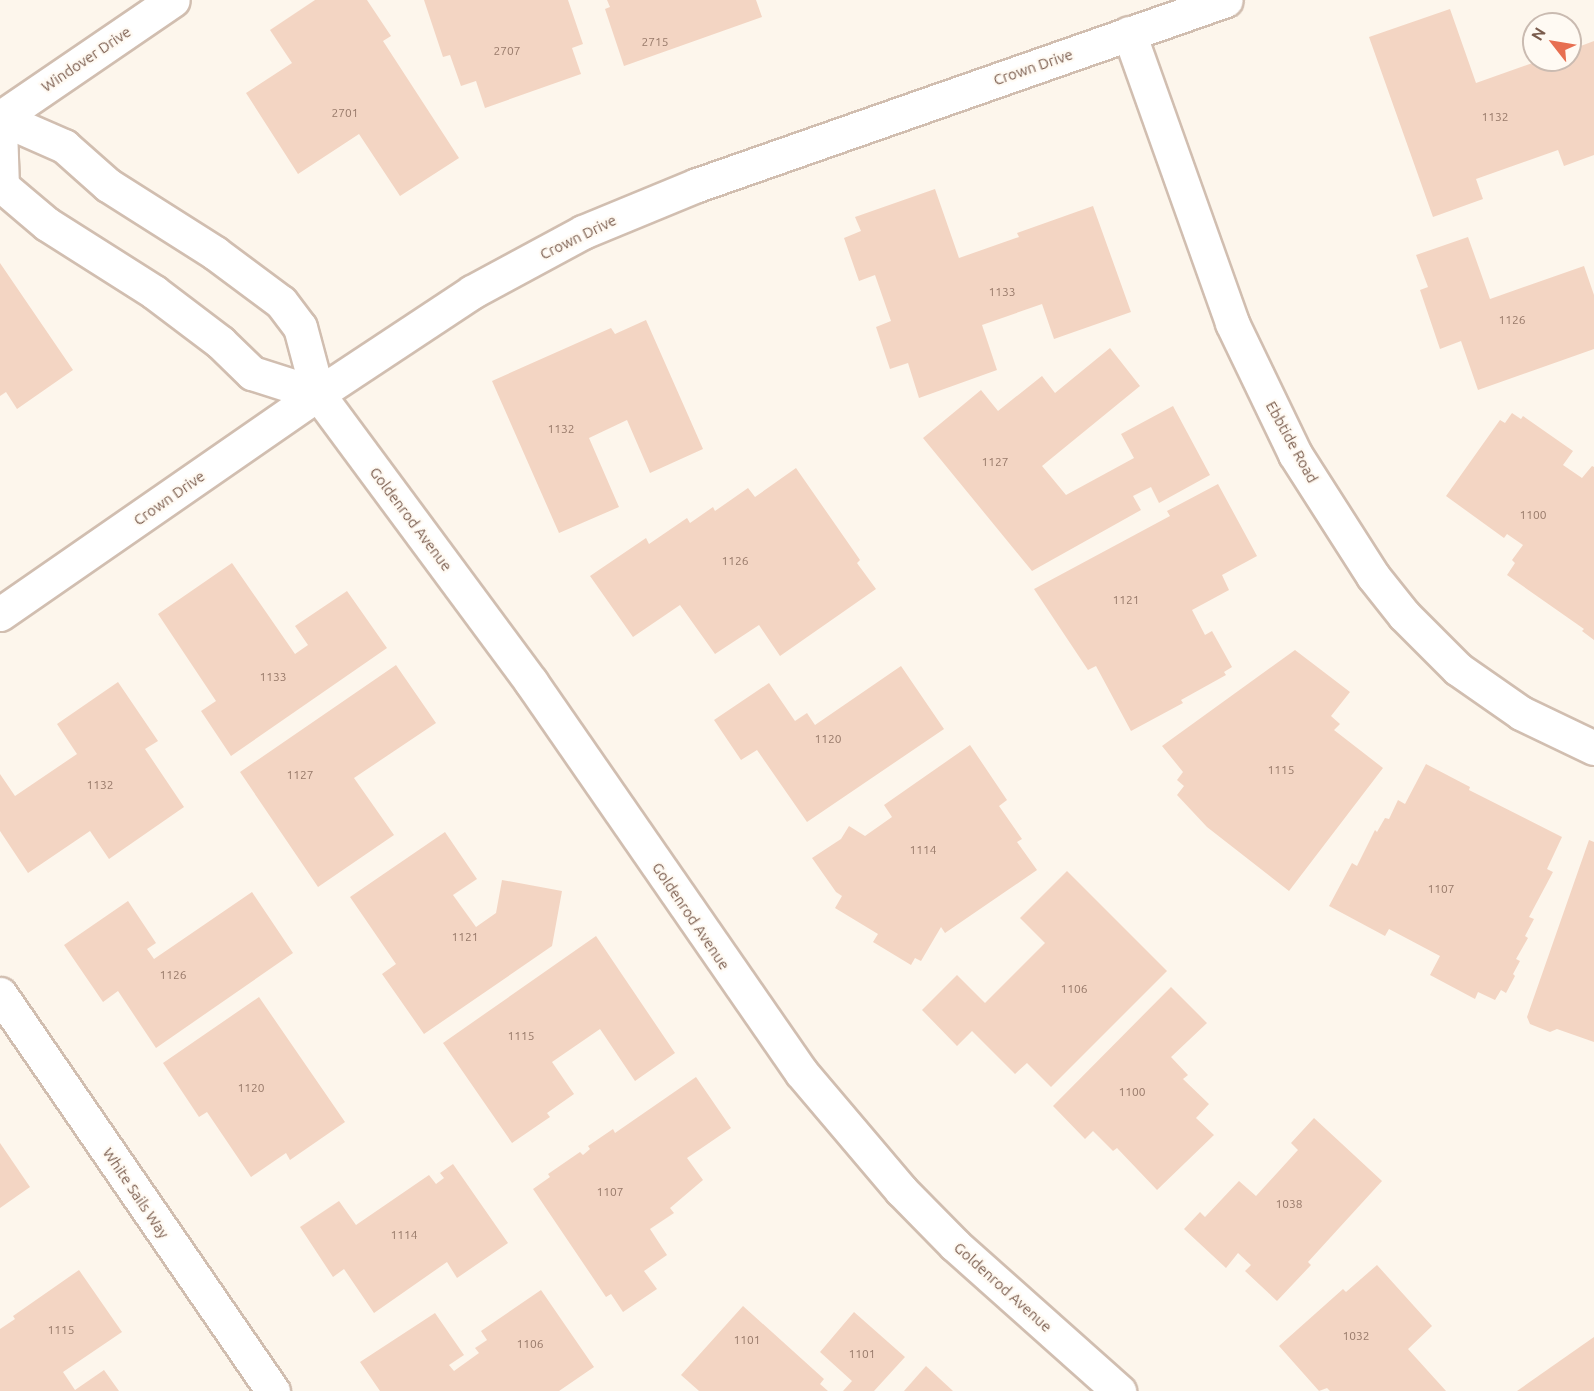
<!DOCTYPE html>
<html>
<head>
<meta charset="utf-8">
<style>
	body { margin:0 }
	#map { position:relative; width:1594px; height:1391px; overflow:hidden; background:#fdf6ec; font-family:Ubuntu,sans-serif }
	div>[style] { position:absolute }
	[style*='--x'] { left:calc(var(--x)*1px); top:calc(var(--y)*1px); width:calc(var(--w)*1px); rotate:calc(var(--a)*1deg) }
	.building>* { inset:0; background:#f3d5c3 }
	.roads { filter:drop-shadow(2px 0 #d1beb0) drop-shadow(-2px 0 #d1beb0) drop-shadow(0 2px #d1beb0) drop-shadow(0 -2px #d1beb0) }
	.street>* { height:33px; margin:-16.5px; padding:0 16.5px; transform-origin:16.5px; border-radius:16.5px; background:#fff }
	.secondary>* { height:33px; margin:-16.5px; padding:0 16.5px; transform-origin:16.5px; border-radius:16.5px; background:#fff }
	span { translate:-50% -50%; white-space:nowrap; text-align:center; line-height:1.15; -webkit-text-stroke:4.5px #fffaf3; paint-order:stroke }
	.number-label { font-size:12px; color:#987a6a }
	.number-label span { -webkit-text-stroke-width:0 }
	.street-label { font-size:15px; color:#7a5c4d }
	.north { position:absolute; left:1522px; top:12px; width:60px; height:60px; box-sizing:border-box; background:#fffaf3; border:2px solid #cabbb1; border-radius:50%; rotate:301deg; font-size:16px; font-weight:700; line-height:24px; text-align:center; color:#7a5c4d }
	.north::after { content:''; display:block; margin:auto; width:21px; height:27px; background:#e76f51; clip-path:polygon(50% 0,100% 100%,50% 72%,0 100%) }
</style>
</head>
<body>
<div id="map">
	<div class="building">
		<i style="clip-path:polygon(315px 0,367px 0,391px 36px,383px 41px,459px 158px,400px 196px,359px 134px,298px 174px,246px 93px,292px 63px,270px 30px)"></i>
		<i style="clip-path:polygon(424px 0,568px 0,583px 44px,572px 48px,581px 74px,485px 108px,476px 81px,461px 86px,450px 55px,443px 57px)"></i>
		<i style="clip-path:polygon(607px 0,756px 0,762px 17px,624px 66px,605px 9px,610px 7px)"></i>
		<i style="clip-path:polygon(1450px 9px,1476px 83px,1541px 60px,1570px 60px,1570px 50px,1594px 41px,1594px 155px,1564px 166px,1558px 150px,1476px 179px,1483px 199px,1433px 217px,1369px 37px)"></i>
		<i style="clip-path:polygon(935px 189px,959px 258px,1019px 237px,1017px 233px,1093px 206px,1131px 312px,1054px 339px,1042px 304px,982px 325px,997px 370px,919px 398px,908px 363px,890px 369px,876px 327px,891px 321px,875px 275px,859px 281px,844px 238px,861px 231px,855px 217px)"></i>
		<i style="clip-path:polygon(1468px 237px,1490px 299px,1584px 266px,1594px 295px,1594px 349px,1478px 390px,1461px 341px,1440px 349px,1420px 290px,1428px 287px,1416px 255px)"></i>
		<i style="clip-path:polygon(0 263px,73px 370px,17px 409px,6px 392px,0 396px)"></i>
		<i style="clip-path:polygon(646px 320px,703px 449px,650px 473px,627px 420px,589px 438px,619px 507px,559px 533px,492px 381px,611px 328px,615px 334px)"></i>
		<i style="clip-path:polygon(1110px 348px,1140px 386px,1042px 466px,1066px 495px,1134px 458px,1121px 434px,1173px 406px,1210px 475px,1159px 503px,1151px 487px,1133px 496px,1141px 510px,1032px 571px,923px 438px,981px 390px,998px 411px,1042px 376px,1055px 393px)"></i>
		<i style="clip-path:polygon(1512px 413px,1521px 419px,1523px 416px,1573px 451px,1563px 465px,1582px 478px,1592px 466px,1594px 467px,1594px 640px,1582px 631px,1584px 629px,1507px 575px,1515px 563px,1512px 560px,1523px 545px,1507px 534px,1504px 538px,1446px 496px,1500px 420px,1505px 423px)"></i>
		<i style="clip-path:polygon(796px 468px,860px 560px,857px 563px,876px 589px,780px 656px,759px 625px,715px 654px,680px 605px,633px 637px,590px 576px,646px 538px,649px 544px,687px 518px,690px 523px,713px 507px,715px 511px,748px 488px,755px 497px)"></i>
		<i style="clip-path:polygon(1218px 484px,1257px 556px,1222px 575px,1229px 590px,1192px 610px,1205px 635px,1212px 631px,1232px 667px,1224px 672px,1226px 675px,1181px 700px,1183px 703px,1131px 731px,1096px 666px,1088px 670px,1034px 589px,1170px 516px,1167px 511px)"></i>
		<i style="clip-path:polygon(232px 563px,295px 654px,308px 645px,295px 626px,347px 591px,387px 648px,231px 756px,201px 711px,216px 701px,158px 614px)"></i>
		<i style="clip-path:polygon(1295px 650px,1350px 692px,1331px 716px,1340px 724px,1334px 730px,1383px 768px,1289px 891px,1207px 827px,1177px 795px,1184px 786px,1177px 780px,1183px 772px,1162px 746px)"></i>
		<i style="clip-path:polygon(396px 665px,436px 723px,354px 778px,394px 835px,318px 887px,240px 772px)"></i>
		<i style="clip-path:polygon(901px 666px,944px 729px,807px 822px,757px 750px,741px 760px,714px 720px,769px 683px,795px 721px,807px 713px,815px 725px)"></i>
		<i style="clip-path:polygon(118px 682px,158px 741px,145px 749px,184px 807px,109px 859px,90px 831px,28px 873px,0 831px,0 774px,15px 796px,77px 754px,57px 724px)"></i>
		<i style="clip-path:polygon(970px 745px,1007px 800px,999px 806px,1022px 839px,1017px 842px,1037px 870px,945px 933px,941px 927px,921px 961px,915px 958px,911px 965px,873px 942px,878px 934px,835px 908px,842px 896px,836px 892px,812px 858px,841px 839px,849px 826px,865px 836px,892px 817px,884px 805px)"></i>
		<i style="clip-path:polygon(1426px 764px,1470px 787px,1469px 790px,1562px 837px,1547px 869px,1553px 872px,1529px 917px,1534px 919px,1525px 936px,1528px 938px,1516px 959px,1520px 961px,1513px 974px,1515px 976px,1506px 993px,1501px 990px,1495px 1000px,1478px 992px,1475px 999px,1430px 975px,1440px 956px,1389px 929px,1385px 936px,1329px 906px,1352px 863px,1357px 866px,1375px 830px,1377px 832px,1385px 818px,1389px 819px,1398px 800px,1405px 804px)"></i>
		<i style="clip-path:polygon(445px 832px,477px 879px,453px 895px,476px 927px,496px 913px,502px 880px,562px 891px,552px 946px,424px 1034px,382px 974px,396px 964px,350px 897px)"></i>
		<i style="clip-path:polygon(1589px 840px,1594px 842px,1594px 1042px,1557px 1029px,1550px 1032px,1530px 1024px,1527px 1017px)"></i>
		<i style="clip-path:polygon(1067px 871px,1167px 971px,1051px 1087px,1027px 1063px,1015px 1074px,972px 1031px,957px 1046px,922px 1010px,957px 975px,985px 1003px,1045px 943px,1020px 918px)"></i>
		<i style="clip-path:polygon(252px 892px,293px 953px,156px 1048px,118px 991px,103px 1002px,64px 945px,128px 901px,156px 943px,147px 949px,154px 959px)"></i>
		<i style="clip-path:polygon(596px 936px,675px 1053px,635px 1081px,600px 1029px,552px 1062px,574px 1094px,547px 1113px,550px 1117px,512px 1143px,443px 1043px)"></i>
		<i style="clip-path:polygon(1171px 987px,1207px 1023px,1171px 1057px,1188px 1075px,1183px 1079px,1209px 1104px,1196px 1118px,1214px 1135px,1157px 1190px,1117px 1148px,1113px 1151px,1093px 1131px,1085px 1139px,1053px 1106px)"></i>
		<i style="clip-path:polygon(259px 997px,345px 1122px,290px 1160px,286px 1153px,251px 1177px,207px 1112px,199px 1117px,163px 1063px)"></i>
		<i style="clip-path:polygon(696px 1077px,731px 1128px,687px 1158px,703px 1180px,670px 1208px,674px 1213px,650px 1229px,667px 1255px,644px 1271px,657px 1289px,623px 1312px,611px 1294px,606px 1297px,533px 1189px,550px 1177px,548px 1174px,580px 1152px,583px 1155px,590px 1149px,588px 1146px,613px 1129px,615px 1133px)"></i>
		<i style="clip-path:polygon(1314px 1118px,1382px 1181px,1308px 1262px,1311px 1265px,1277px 1301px,1245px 1271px,1251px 1265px,1238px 1253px,1226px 1268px,1184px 1229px,1200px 1212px,1205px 1217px,1239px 1181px,1256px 1196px,1298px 1150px,1291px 1143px)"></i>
		<i style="clip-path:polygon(0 1143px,30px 1187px,0 1208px)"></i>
		<i style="clip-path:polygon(453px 1164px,508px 1243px,457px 1278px,447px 1262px,374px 1313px,344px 1269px,333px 1277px,300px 1227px,339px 1201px,356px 1225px,429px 1175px,436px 1184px,444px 1178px,440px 1173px)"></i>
		<i style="clip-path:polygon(1377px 1265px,1432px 1326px,1408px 1349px,1446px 1391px,1330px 1391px,1327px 1388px,1319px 1391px,1279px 1346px,1343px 1289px,1346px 1292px)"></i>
		<i style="clip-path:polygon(79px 1270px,122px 1332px,63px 1372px,75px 1390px,104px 1370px,119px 1391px,0 1391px,0 1329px,15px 1319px,13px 1316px)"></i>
		<i style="clip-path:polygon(541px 1290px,594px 1367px,559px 1391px,380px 1391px,360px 1362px,435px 1313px,464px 1355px,449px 1365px,454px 1371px,479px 1353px,475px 1348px,487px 1340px,481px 1331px)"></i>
		<i style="clip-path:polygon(743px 1306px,824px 1379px,820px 1384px,828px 1391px,699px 1391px,681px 1375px)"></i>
		<i style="clip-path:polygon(854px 1312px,905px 1357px,874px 1391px,843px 1391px,852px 1381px,820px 1352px)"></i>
		<i style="clip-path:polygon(1594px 1337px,1594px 1391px,1517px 1391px)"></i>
		<i style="clip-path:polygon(926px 1366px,953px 1391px,904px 1391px)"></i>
	</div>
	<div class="roads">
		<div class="street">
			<i style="--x:1129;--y:33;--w:308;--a:70.4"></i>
			<i style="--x:1232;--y:323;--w:145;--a:64.3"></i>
			<i style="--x:1295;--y:454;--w:145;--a:57.4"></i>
			<i style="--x:1373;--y:576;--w:50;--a:51.5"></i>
			<i style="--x:1404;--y:615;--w:76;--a:45"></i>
			<i style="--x:1458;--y:669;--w:77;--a:34.9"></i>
			<i style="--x:1521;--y:713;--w:81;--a:25.6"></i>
			<i style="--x:0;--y:118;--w:70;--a:23.6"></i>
			<i style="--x:64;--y:146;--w:59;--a:41.6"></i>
			<i style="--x:108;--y:185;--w:127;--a:32.4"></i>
			<i style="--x:215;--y:253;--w:82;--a:36.6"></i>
			<i style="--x:281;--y:302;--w:31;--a:53"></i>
			<i style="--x:300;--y:327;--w:69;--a:75"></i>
			<i style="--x:318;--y:394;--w:358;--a:53.5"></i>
			<i style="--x:531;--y:682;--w:474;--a:55.3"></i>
			<i style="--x:801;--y:1072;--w:155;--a:49.7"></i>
			<i style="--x:901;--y:1190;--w:77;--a:45.5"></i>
			<i style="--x:955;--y:1245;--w:220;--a:41.7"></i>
			<i style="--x:0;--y:118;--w:209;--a:-34.3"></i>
			<i style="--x:0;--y:127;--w:59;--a:88.1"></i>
			<i style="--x:2;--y:186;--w:59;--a:40.2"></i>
			<i style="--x:47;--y:224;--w:127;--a:32.4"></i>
			<i style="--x:154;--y:292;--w:83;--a:37.1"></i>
			<i style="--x:220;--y:342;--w:45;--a:44.1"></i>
			<i style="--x:252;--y:373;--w:69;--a:17.7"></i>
			<i style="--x:0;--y:994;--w:482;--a:55.5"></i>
		</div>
		<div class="secondary">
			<i style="--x:0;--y:614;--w:387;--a:-34.7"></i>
			<i style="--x:318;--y:394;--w:185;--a:-33.5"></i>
			<i style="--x:472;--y:292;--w:126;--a:-28.4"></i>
			<i style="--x:583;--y:232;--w:123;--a:-22.4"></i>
			<i style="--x:697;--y:185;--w:560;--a:-19.28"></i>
		</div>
	</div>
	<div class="number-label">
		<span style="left:655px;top:42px">2715</span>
		<span style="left:507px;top:51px">2707</span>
		<span style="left:345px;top:113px">2701</span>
		<span style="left:1495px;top:117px">1132</span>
		<span style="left:1002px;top:292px">1133</span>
		<span style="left:1512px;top:320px">1126</span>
		<span style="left:561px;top:429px">1132</span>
		<span style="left:995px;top:462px">1127</span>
		<span style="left:1533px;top:515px">1100</span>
		<span style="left:735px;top:561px">1126</span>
		<span style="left:1126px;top:600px">1121</span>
		<span style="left:273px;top:677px">1133</span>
		<span style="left:828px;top:739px">1120</span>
		<span style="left:1281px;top:770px">1115</span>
		<span style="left:300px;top:775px">1127</span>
		<span style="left:100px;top:785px">1132</span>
		<span style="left:923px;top:850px">1114</span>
		<span style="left:1441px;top:889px">1107</span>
		<span style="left:465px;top:937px">1121</span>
		<span style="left:173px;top:975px">1126</span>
		<span style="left:1074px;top:989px">1106</span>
		<span style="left:521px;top:1036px">1115</span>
		<span style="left:251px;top:1088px">1120</span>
		<span style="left:1132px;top:1092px">1100</span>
		<span style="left:610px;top:1192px">1107</span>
		<span style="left:1289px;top:1204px">1038</span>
		<span style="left:404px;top:1235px">1114</span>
		<span style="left:61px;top:1330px">1115</span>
		<span style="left:1356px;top:1336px">1032</span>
		<span style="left:747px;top:1340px">1101</span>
		<span style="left:530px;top:1344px">1106</span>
		<span style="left:862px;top:1354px">1101</span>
	</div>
	<div class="street-label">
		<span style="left:86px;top:59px;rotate:-34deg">Windover Drive</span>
		<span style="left:1033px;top:67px;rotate:-19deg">Crown Drive</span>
		<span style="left:578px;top:237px;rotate:-26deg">Crown Drive</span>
		<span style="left:1292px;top:442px;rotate:61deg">Ebbtide Road</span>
		<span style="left:169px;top:498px;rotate:-35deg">Crown Drive</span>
		<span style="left:411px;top:519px;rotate:53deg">Goldenrod Avenue</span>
		<span style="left:691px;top:916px;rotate:56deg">Goldenrod Avenue</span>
		<span style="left:136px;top:1193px;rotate:56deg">White Sails Way</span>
		<span style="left:1003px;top:1287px;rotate:42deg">Goldenrod Avenue</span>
	</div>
	<div class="north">N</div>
</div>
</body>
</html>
